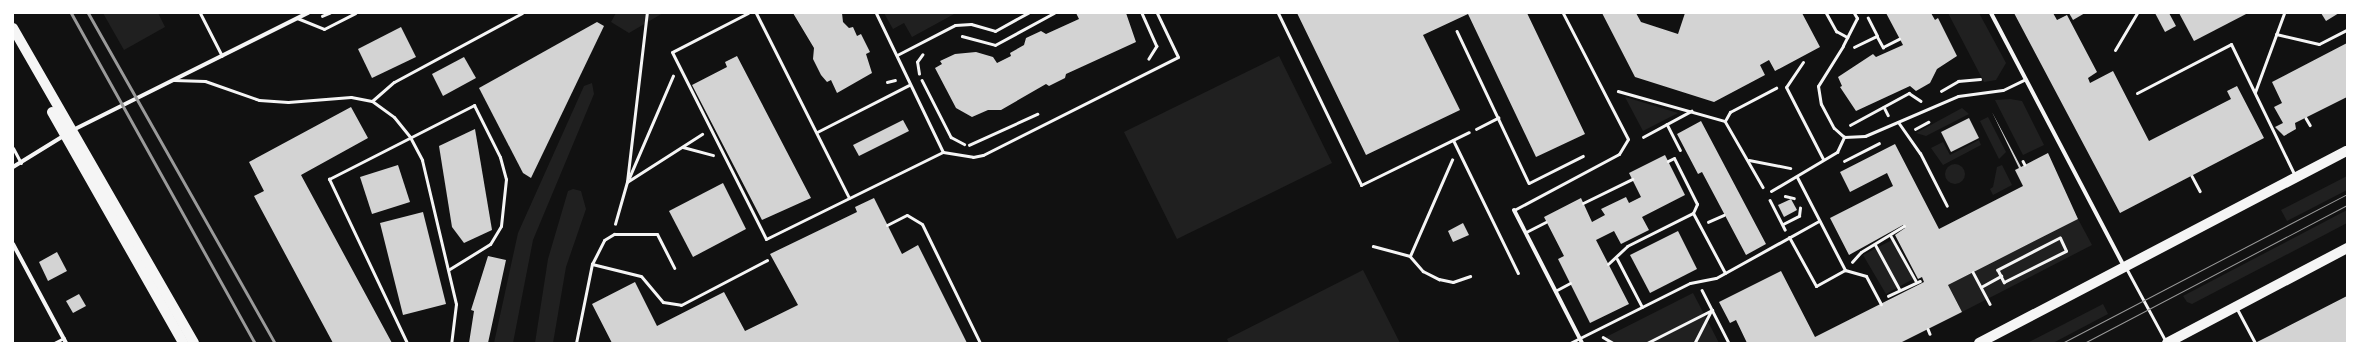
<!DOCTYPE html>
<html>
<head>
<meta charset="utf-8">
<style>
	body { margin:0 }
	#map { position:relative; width:2360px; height:356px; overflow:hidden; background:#111; font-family:Helvetica,sans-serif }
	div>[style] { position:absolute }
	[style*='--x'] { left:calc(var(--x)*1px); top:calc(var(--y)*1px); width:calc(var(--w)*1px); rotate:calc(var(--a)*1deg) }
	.green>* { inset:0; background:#202020 }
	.round { border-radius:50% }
	.building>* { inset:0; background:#d3d3d3 }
	.path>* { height:2.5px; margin:-1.25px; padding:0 1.25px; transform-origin:1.25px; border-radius:1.25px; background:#f5f5f5 }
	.service>* { height:3px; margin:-1.5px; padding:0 1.5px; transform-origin:1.5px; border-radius:1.5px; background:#f5f5f5 }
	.minor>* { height:4px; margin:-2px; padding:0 2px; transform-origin:2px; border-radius:2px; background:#f5f5f5 }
	.primary>* { height:10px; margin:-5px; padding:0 5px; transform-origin:5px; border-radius:5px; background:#f5f5f5 }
	.tram>* { height:1px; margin:-0.5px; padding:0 0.5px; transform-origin:0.5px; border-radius:0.5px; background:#9a9a9a }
	.rail>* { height:3px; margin:-1.5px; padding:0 1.5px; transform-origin:1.5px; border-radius:1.5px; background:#9a9a9a }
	span { translate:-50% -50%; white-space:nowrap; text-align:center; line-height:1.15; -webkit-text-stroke:4px #fff; paint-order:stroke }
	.frame { position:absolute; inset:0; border:14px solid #fff; pointer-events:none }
</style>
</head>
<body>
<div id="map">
	<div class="green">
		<i style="clip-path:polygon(103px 13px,158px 13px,165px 27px,124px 50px)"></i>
		<i style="clip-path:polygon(616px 13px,663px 13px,629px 33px,611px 22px)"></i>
		<i style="clip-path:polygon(884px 13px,956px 13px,912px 37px,904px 23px,893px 29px)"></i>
		<i style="clip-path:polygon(1948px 13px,1979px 13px,2006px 63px,1996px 80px,1984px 82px)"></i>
		<i style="clip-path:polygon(1279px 56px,1332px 163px,1177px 239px,1124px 132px)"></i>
		<i style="clip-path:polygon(592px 83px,594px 94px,533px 240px,513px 343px,494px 343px,518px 233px,584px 86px)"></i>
		<i style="clip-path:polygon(1625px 97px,1678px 113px,1643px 131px)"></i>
		<i style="clip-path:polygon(2010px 99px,2022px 101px,2044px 145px,2023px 155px,1995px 100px)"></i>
		<i style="clip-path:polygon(1962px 108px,1969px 114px,1926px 136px,1916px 133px)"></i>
		<i style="clip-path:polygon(1988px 117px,2006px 152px,1999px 159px,1980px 121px)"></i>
		<i style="clip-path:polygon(1979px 140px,1981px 145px,1943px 165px,1931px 148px,1943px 142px,1950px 155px)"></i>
		<i class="round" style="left:1945px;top:164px;width:20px;height:20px"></i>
		<i style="clip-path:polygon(2002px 165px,2012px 185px,1993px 195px,1990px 189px,1993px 187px,1997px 167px)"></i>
		<i style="clip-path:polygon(2347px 176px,2347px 190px,2287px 221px,2281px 210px)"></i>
		<i style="clip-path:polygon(573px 189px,581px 191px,586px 209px,566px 267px,553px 343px,535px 343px,548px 259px,568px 191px)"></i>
		<i style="clip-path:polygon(2347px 210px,2347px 223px,2192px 304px,2187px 302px,2183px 296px)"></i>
		<i style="clip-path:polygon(2078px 219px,2092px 245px,1962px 312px,1948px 285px)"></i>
		<i style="clip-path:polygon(1892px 240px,1913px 279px,1886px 294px,1863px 255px)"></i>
		<i style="clip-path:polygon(1363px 270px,1400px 343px,1229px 343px,1227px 339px)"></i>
		<i style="clip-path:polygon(1693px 293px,1719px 343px,1606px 343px,1604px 338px)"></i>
		<i style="clip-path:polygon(2103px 304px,2108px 314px,2053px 343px,2027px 343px)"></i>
	</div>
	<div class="building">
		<i style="clip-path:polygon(793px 13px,842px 13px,843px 22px,849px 28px,853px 27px,857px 36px,861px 34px,870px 52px,866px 54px,872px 73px,837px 93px,831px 80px,827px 82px,821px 75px,813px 59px,814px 48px)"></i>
		<i style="clip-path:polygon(1076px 13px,1126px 13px,1136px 42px,1066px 74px,1065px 78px,1049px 86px,1046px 84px,1001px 110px,988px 110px,972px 117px,956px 108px,935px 68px,942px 64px,940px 61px,955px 54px,976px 52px,993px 57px,997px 63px,1011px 56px,1010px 53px,1024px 45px,1026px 38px,1041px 31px,1046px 34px,1079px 19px)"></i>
		<i style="clip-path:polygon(1297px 13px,1527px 13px,1585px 134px,1536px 157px,1468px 14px,1423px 35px,1460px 110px,1366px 155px)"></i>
		<i style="clip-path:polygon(1602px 13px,1636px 13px,1641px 22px,1678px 34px,1685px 13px,1802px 13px,1820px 47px,1775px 71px,1769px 60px,1760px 65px,1765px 75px,1714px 102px,1635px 77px)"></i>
		<i style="clip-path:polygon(1886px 13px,1931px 13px,1935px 20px,1938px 18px,1957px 56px,1937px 69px,1930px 83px,1916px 91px,1910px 86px,1856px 111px,1840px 87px,1842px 86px,1838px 77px,1873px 54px,1876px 57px,1903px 45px)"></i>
		<i style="clip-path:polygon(2014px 13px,2053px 13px,2057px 20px,2067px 15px,2097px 72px,2088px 78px,2090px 83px,2113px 71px,2149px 141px,2231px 99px,2227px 91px,2237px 86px,2264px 138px,2120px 213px)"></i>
		<i style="clip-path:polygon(2069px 13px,2085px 13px,2073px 20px)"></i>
		<i style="clip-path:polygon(2155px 13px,2169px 13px,2176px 26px,2165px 32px)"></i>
		<i style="clip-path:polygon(2179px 13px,2248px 13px,2194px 41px)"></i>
		<i style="clip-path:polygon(2321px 13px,2339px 13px,2326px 21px)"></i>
		<i style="clip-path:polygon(597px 22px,604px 26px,531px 178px,523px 173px,479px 88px)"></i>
		<i style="clip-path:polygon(401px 27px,416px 57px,372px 78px,358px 49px)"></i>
		<i style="clip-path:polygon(2347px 43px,2347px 97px,2295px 123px,2296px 129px,2284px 136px,2275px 127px,2283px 123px,2274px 107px,2282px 103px,2272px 82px)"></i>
		<i style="clip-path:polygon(737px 56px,811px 198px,762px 220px,692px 85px,727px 67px,725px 62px)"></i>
		<i style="clip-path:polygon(464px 57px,476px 78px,443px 96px,432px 74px)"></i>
		<i style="clip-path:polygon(351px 107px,368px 138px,301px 175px,392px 343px,333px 343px,254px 196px,264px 191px,249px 162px)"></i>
		<i style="clip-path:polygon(1992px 112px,2021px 167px,2048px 153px,2078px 219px,1948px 285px,1962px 312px,1900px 343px,1747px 343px,1736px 320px,1730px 323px,1719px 302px,1781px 271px,1815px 337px,1924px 282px,1922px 277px,1918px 279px,1895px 235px,1905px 228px,1903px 225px,1849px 255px,1830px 218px,1893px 186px,1887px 173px,1850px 192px,1840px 172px,1895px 144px,1939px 229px,2023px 186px,2015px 170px,2019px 168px)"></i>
		<i style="clip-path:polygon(1969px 118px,1979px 138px,1951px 152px,1941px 132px)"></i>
		<i style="clip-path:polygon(903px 120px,909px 131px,859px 156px,853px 145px)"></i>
		<i style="clip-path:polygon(1701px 121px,1766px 244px,1746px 255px,1702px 172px,1698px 174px,1677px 134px)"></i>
		<i style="clip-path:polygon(475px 129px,492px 230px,464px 243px,452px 227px,439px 146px)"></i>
		<i style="clip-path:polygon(1665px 155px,1685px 195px,1642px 217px,1649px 230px,1621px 244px,1614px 231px,1596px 240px,1629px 304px,1590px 323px,1558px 259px,1564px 256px,1544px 217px,1581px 198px,1592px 222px,1605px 215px,1601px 209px,1626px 197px,1629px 203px,1641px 197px,1629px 173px)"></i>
		<i style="clip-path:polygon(398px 165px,410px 202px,372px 214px,360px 177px)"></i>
		<i style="clip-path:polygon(723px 183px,746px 229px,693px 257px,669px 211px)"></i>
		<i style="clip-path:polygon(874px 198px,902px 254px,918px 245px,967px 343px,612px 343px,592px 304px,635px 282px,657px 326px,724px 292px,745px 331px,798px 305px,770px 254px,857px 212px,855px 207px)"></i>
		<i style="clip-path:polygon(1791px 199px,1797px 210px,1784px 217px,1778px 205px)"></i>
		<i style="clip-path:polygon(423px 212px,446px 304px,403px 315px,380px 223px)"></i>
		<i style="clip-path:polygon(1463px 223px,1469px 235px,1453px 242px,1448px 231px)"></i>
		<i style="clip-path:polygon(1678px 231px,1697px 269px,1650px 293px,1630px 255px)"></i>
		<i style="clip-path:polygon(57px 252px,67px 271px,48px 281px,39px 262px)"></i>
		<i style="clip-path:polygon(488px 256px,506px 260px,488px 343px,469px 343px,474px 311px,471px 310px)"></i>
		<i style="clip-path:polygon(79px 294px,86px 306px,73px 313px,66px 301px)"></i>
		<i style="clip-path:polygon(2347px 296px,2347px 343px,2255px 343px,2273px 334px)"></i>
	</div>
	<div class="path">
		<i style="--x:1142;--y:13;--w:36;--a:66"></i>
		<i style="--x:1157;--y:46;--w:15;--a:122"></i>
		<i style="--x:322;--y:16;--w:8;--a:-23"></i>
		<i style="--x:1457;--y:31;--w:168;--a:64.7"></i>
		<i style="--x:1529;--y:183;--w:60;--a:-26.6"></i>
		<i style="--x:962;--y:36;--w:34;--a:15"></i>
		<i style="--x:995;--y:45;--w:67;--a:-28.5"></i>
		<i style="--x:1877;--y:36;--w:13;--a:61"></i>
		<i style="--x:1883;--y:47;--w:18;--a:-27"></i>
		<i style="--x:1854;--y:47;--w:25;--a:-26"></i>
		<i style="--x:1877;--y:36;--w:20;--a:-117"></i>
		<i style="--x:919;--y:74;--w:12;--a:-99"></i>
		<i style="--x:917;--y:62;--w:9;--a:-54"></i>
		<i style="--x:922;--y:80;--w:64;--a:63"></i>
		<i style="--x:951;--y:137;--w:15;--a:28"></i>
		<i style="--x:887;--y:82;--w:8;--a:-14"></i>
		<i style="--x:1618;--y:91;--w:111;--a:15.7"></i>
		<i style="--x:1725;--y:121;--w:76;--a:60.1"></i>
		<i style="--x:1941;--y:91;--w:20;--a:-30"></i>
		<i style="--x:1958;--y:81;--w:22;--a:-5"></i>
		<i style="--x:1884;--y:107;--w:9;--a:63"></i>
		<i style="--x:2306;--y:118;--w:8;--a:60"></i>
		<i style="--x:1725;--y:121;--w:10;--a:-61"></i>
		<i style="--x:1730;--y:112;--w:52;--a:-27.6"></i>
		<i style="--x:1667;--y:124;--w:29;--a:63"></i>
		<i style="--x:1850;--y:125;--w:67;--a:-28.5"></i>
		<i style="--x:1909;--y:93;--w:14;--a:34"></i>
		<i style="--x:1476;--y:129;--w:25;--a:-27"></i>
		<i style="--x:1915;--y:129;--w:15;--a:-28"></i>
		<i style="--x:1643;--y:137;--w:55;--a:-28.4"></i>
		<i style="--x:969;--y:145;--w:75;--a:-24.5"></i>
		<i style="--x:683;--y:147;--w:31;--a:15"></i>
		<i style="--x:1749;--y:160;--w:42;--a:11"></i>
		<i style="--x:1844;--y:161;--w:39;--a:-27"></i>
		<i style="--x:2023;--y:161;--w:4;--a:63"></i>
		<i style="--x:2192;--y:176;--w:17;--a:62"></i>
		<i style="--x:629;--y:178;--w:111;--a:-66.7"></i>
		<i style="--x:627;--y:182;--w:170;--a:-83.3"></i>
		<i style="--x:1785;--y:196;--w:9;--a:13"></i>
		<i style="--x:1770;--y:200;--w:33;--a:63"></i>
		<i style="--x:1708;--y:222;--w:17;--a:-24"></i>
		<i style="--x:615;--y:224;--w:44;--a:-74.1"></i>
		<i style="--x:627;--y:182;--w:89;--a:-32.6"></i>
		<i style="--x:1783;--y:224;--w:18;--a:-27"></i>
		<i style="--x:1799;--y:216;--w:8;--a:-83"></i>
		<i style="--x:1891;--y:236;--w:51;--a:60.9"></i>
		<i style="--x:1875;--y:244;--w:52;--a:61.5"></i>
		<i style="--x:1373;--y:246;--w:38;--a:15"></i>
		<i style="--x:1410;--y:256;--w:20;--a:49"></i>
		<i style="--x:1423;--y:271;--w:18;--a:27"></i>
		<i style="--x:1439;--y:279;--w:14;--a:12"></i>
		<i style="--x:1453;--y:282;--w:18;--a:-19"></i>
		<i style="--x:1410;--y:256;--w:105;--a:-66.4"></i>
		<i style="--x:1852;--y:262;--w:13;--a:-48"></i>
		<i style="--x:1861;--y:252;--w:50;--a:-31.2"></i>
		<i style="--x:1973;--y:272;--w:36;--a:62"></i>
		<i style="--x:1981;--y:287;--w:23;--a:-29"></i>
		<i style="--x:2001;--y:276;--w:7;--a:63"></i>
		<i style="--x:2004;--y:282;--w:69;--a:-26.6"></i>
		<i style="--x:2066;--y:251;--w:14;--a:-115"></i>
		<i style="--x:2060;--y:238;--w:70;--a:152.7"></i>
		<i style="--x:1998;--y:270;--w:7;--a:63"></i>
		<i style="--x:1702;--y:290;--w:59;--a:63"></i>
		<i style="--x:1888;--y:296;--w:35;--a:-25"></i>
		<i style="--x:1928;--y:329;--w:5;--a:68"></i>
		<i style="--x:1603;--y:337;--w:12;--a:31"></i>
		<i style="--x:1357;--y:343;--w:1;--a:0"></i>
		<i style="--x:1647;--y:343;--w:73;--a:-26.9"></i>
		<i style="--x:1712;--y:310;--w:37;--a:117"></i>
	</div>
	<div class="service">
		<i style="--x:200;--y:13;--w:48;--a:62.9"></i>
		<i style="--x:748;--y:13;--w:85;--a:152.8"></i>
		<i style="--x:672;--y:52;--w:209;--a:63.3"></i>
		<i style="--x:766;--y:239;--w:197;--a:-26.2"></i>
		<i style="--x:943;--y:152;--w:30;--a:9"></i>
		<i style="--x:973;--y:157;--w:10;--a:-11"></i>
		<i style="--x:983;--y:155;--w:218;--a:-26.7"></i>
		<i style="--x:1178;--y:57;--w:49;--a:-115.5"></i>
		<i style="--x:756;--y:13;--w:207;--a:63.3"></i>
		<i style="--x:876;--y:13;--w:154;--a:64.3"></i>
		<i style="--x:1278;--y:13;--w:191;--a:64.2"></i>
		<i style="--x:1361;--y:185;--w:120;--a:-26.1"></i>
		<i style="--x:1826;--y:13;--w:21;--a:61"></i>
		<i style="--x:1836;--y:31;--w:13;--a:29"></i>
		<i style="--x:1854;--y:13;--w:6;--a:59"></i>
		<i style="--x:1857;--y:18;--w:31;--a:117"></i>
		<i style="--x:1843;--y:46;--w:47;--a:122"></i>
		<i style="--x:1818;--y:86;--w:18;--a:81"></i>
		<i style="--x:1821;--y:104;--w:27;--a:62"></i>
		<i style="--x:1834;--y:128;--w:13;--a:42"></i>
		<i style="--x:1844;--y:137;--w:21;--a:-3"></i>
		<i style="--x:1865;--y:136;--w:101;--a:-23.3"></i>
		<i style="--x:1958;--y:96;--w:45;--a:-7.6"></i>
		<i style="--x:2003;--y:90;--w:25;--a:-26"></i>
		<i style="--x:297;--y:18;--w:29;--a:22"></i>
		<i style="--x:324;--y:29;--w:35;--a:-27"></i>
		<i style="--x:2276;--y:34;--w:44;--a:13.1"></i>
		<i style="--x:2319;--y:44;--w:31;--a:-27"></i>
		<i style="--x:2115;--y:50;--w:43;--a:-59.3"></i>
		<i style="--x:897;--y:55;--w:65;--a:-27.3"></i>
		<i style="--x:955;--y:25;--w:16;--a:-4"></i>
		<i style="--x:971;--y:24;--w:25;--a:16"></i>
		<i style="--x:995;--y:31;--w:38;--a:-29"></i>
		<i style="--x:1803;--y:62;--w:30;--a:124"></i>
		<i style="--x:1786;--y:87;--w:81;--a:62.8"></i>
		<i style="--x:174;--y:80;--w:31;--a:2"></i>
		<i style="--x:205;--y:81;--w:57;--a:19.4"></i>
		<i style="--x:259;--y:100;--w:29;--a:4"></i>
		<i style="--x:288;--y:102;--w:63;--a:-4.5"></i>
		<i style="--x:351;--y:97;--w:21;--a:11"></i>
		<i style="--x:372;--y:101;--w:27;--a:36"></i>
		<i style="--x:394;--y:117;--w:26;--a:51"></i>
		<i style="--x:410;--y:137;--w:26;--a:62"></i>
		<i style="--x:422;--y:160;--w:148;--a:76.7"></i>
		<i style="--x:456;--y:304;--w:39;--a:97"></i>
		<i style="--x:2255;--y:92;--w:84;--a:-69.8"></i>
		<i style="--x:2137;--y:93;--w:106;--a:-27.5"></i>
		<i style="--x:2231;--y:44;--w:147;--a:64.1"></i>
		<i style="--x:372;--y:101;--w:29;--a:-41"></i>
		<i style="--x:394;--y:82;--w:145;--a:-28.3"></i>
		<i style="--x:1898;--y:122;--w:38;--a:55"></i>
		<i style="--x:1920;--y:153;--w:59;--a:63"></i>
		<i style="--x:817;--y:132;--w:103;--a:-27.1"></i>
		<i style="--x:1453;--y:140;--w:148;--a:64"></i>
		<i style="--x:13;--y:148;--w:17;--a:62"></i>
		<i style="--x:1797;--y:177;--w:105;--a:62.7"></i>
		<i style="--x:1771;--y:191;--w:77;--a:-30.6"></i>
		<i style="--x:1837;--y:152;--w:17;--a:-65"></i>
		<i style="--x:1583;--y:203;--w:55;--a:-26.1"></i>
		<i style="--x:1514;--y:210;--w:119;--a:-28.1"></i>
		<i style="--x:1619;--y:154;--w:17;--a:-59"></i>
		<i style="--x:1628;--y:139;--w:142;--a:-117.3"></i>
		<i style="--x:1693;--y:213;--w:68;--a:61.9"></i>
		<i style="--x:887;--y:225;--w:22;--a:-27"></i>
		<i style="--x:907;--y:215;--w:17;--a:31"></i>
		<i style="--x:922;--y:224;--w:132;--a:64"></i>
		<i style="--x:1526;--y:232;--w:22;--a:-27"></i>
		<i style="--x:1789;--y:237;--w:56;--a:61.1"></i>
		<i style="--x:1816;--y:286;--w:33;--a:-29"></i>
		<i style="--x:1845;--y:270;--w:22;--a:16"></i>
		<i style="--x:1866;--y:276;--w:32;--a:62"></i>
		<i style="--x:1617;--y:259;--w:54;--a:62.5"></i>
		<i style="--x:592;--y:264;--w:50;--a:13.8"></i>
		<i style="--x:641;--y:276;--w:34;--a:50"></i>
		<i style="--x:663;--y:302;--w:18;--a:9"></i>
		<i style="--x:681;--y:305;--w:97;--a:-27.6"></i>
		<i style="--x:1608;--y:264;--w:26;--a:-43"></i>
		<i style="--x:1627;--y:246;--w:74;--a:-26.6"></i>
		<i style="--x:1693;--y:213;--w:10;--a:-66"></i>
		<i style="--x:1697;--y:204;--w:51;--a:-116.6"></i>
		<i style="--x:1674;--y:158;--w:7;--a:153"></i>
		<i style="--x:2126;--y:268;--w:84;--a:61.6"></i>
		<i style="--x:1555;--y:291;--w:17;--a:-28"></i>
		<i style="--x:2237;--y:309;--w:38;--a:62"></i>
		<i style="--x:54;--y:343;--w:11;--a:-27"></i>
		<i style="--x:407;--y:343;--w:182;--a:-115.4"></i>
		<i style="--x:329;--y:179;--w:163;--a:-27"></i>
		<i style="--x:474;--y:105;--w:58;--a:63.4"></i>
		<i style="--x:500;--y:157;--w:23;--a:75"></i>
		<i style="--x:506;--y:179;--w:47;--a:96.1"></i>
		<i style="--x:501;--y:226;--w:21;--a:121"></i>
		<i style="--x:490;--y:244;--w:49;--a:148.2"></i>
		<i style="--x:576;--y:343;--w:81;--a:-78.6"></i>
		<i style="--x:592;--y:264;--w:27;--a:-63"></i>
		<i style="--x:604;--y:240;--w:12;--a:-31"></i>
		<i style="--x:614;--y:234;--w:43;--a:0"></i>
		<i style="--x:657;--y:234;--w:38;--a:63"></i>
		<i style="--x:1570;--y:343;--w:134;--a:-26.6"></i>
		<i style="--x:1690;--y:283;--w:26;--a:-11"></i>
		<i style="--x:1716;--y:278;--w:118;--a:-29"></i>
	</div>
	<div class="minor">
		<i style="--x:1991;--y:13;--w:286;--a:62.3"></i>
		<i style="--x:73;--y:130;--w:263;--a:-26.5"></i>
		<i style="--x:13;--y:167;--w:61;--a:-31.6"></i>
		<i style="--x:1514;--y:210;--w:149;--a:62.9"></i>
		<i style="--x:13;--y:244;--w:112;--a:61.8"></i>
	</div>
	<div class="primary">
		<i style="--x:13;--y:28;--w:363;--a:60.1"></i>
		<i style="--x:52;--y:112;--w:266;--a:60.4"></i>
		<i style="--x:1979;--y:343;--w:415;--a:-27.6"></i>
		<i style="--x:2167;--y:343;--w:204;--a:-27.8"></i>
	</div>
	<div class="tram">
		<i style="--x:2062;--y:343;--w:322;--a:-27.6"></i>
		<i style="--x:2084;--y:343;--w:297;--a:-27.7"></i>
	</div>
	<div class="rail">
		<i style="--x:71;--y:13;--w:378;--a:60.9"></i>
		<i style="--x:88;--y:13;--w:379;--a:60.5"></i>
	</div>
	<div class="frame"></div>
</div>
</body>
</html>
